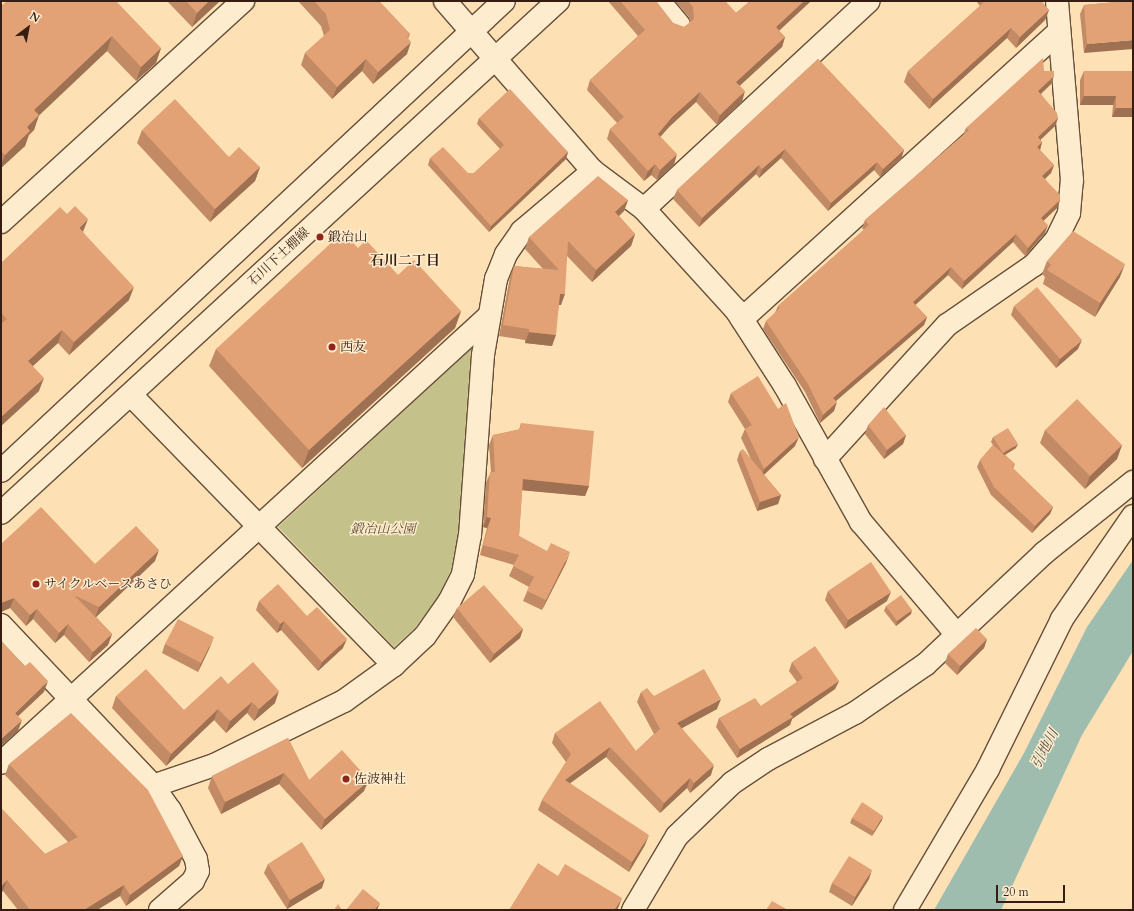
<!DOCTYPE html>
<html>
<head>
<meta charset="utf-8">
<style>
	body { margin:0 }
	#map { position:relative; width:1134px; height:911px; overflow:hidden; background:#fde1b4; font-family:Cardo,"Noto Serif JP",serif }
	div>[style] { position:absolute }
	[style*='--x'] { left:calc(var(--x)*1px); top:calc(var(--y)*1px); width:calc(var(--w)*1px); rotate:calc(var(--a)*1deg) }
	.green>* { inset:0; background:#c4c28a }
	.water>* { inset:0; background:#9fbdaf }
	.roads { filter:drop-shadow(1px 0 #674f3a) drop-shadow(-1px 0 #674f3a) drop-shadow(0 1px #674f3a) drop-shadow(0 -1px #674f3a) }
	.minor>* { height:22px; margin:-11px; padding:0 11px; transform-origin:11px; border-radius:11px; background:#feecce }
	.wall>* { inset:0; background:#c38b65 }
	.shaded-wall>* { inset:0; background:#9f7153 }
	.building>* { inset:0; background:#e3a276 }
	.dots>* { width:11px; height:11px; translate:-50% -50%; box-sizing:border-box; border:2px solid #feecce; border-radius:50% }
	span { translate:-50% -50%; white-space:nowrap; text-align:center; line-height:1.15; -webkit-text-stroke:3px #feecce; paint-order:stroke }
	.poi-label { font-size:13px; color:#351e11 }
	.left { translate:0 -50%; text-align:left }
	.street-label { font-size:13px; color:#351e11 }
	.park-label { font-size:13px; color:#604f35; font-style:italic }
	.neighbourhood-label { font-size:14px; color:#351e11; font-weight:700 }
	.water-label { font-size:14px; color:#554e40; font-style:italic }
	.frame { position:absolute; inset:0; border:2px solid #351e11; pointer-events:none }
	.north { position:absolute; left:8px; top:8px; width:40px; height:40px; -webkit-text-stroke:3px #feecce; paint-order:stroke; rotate:32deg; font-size:11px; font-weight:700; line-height:16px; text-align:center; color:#351e11 }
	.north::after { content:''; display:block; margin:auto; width:14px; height:18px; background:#351e11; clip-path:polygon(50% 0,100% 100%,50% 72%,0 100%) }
	.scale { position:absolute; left:996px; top:885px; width:69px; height:18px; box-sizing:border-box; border:2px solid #351e11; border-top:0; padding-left:5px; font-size:12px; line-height:14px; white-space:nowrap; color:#351e11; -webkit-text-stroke:3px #feecce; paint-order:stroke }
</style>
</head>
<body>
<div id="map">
	<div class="green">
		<i style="clip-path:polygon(471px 349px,458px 533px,451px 570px,439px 596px,415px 628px,394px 647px,278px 527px)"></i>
	</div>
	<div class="water">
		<i style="clip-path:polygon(1133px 560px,1133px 651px,1082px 735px,1001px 910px,934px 910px,1024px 753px,1087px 627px)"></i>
	</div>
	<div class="roads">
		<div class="minor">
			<i style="--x:445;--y:1;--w:225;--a:49"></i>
			<i style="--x:593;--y:171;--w:64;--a:36.7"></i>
			<i style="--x:644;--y:209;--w:137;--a:47.7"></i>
			<i style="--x:736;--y:310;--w:90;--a:57.2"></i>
			<i style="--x:785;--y:386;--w:156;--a:60.8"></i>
			<i style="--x:861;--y:522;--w:150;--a:49.6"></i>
			<i style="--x:659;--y:1;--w:31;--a:50"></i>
			<i style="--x:644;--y:209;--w:306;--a:-42.8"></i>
			<i style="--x:1;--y:222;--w:328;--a:-42.4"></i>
			<i style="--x:742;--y:319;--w:428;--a:-42.2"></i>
			<i style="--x:131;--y:395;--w:377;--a:45.8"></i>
			<i style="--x:825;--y:459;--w:181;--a:-47.7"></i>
			<i style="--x:947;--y:325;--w:106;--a:-34.6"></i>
			<i style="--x:1034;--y:265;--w:33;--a:-49"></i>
			<i style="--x:1056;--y:240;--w:30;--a:-64"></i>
			<i style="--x:1069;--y:213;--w:33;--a:-85"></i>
			<i style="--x:1072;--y:180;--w:180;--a:-94.8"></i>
			<i style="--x:1;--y:471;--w:688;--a:-43.06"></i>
			<i style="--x:1;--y:513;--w:757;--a:-42.59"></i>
			<i style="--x:1;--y:625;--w:221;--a:46.6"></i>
			<i style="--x:153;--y:786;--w:29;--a:55"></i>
			<i style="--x:170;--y:810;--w:55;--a:62"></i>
			<i style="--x:196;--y:859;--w:12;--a:81"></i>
			<i style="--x:198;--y:871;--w:11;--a:117"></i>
			<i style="--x:193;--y:881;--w:44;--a:138.7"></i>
			<i style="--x:1;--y:763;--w:662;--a:-42.49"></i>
			<i style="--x:153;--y:786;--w:65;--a:-19"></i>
			<i style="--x:214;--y:765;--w:145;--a:-26.2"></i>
			<i style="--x:344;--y:701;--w:62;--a:-35.8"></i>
			<i style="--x:394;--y:665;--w:42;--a:-43.1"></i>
			<i style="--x:425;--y:636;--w:42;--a:-54.8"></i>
			<i style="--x:449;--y:602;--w:31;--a:-63"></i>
			<i style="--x:463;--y:574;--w:39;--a:-80"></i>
			<i style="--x:470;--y:536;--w:181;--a:-85.9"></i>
			<i style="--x:483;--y:355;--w:77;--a:-80.3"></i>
			<i style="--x:496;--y:279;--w:27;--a:-68"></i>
			<i style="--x:506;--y:254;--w:28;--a:-55"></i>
			<i style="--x:522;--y:231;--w:93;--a:-40.2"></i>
			<i style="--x:633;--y:910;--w:86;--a:-59.3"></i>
			<i style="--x:677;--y:836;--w:76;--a:-43.9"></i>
			<i style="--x:732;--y:783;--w:43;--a:-33.7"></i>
			<i style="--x:768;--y:759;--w:98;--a:-27.9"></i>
			<i style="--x:855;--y:713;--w:86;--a:-34.6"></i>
			<i style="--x:926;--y:664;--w:162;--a:-43.2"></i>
			<i style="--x:1044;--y:553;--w:114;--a:-38.6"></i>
			<i style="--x:905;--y:910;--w:164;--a:-59.5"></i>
			<i style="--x:988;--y:769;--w:167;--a:-63.7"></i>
			<i style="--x:1062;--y:619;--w:125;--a:-55.4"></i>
		</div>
	</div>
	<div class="wall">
		<i style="clip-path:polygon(167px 1px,220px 1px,192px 27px)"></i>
		<i style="clip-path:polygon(298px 1px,379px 1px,410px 34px,408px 39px,407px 54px,373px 84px,362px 71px,332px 99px,301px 65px,305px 53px,324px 36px,321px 26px)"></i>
		<i style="clip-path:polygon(608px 1px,656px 1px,673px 23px,684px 27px,690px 23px,689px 17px,675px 1px,725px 1px,736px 13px,750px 1px,811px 1px,779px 31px,785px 37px,782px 47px,740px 85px,742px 102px,717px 125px,696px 102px,669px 127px,660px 137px,674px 165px,657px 180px,651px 175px,644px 181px,607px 139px,610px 129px,617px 123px,587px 90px,590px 80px,638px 36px)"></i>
		<i style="clip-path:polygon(976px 1px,1041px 1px,1049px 10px,1045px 20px,1016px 48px,1007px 38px,929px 109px,904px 82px,908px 71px,980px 6px)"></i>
		<i style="clip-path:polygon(1127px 1px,1084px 53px,1080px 14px,1084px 5px)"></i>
		<i style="clip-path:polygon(1px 6px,161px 48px,156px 63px,136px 81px,107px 51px,39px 115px,34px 130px,28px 135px,25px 146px,1px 168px)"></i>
		<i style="clip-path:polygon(818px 59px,904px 150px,901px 159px,880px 177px,874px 170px,828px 211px,781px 158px,759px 178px,756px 174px,699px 227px,673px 199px,677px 190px)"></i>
		<i style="clip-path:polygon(1044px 71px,1051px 84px,1041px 94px,1058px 118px,1055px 126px,1040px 140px,1042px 142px,1040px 150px,1054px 165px,1051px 173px,1045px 179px,1060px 200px,1057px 208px,1044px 220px,1045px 233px,1025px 256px,1013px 242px,962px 289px,948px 275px,915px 305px,927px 317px,924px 325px,836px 401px,834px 411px,820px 423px,805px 392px,763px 329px,766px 321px,775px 313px,778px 306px,864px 230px,862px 228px,865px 220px,963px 135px,966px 128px)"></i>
		<i style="clip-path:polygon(1084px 71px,1133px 71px,1133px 117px,1112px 117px,1113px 105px,1080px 105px,1080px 80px)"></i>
		<i style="clip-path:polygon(479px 118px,568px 152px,566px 159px,489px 232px,428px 165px,430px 158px,468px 173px,474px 173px,500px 149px,477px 124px)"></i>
		<i style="clip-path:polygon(142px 130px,229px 157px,260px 167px,255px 181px,210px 222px,137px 143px)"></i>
		<i style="clip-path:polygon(628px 200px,624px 211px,619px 216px,635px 234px,631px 246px,592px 282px,567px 256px,561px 305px,559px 305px,552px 346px,525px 343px,525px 340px,499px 336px,510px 277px,514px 266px,543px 269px,525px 249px,529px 237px)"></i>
		<i style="clip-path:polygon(83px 232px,129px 300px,69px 355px,58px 343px,33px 366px,39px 391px,1px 426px,1px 263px)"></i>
		<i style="clip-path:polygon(358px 248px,398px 275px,461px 311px,455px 328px,302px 468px,209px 366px,216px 349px)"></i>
		<i style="clip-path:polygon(1047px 261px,1120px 277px,1095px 317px,1043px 284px,1045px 277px,1042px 274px)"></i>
		<i style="clip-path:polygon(1014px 306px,1078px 349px,1056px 368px,1011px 315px)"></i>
		<i style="clip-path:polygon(731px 393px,795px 446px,764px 475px,781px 495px,778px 504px,757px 511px,737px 460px,740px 451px,751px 459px,741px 438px,745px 429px,728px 402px)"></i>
		<i style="clip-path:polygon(521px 423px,589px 486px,585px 496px,522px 490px,519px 536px,566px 563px,542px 610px,523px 601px,529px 587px,509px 576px,514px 565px,480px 555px,487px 528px,483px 527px,486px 482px,491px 472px,489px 445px,493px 435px,519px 430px)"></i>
		<i style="clip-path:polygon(868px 425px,906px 435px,903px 444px,884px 459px,865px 434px)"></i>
		<i style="clip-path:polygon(1045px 430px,1122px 445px,1117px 459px,1085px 489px,1040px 443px)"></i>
		<i style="clip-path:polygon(993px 437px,1016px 448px,1005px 455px,1015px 464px,1013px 469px,1053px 507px,1050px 514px,1032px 533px,991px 495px,977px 467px,980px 460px,993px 445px,991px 442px)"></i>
		<i style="clip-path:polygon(1px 544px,95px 564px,155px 561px,96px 617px,112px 634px,108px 645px,89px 662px,64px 635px,55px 643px,33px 619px,26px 626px,10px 608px,1px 612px)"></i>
		<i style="clip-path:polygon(828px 591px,887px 601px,845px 629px,825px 600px)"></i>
		<i style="clip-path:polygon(259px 601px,307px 616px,343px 648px,318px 671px,281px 630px,277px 633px,256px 610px)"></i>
		<i style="clip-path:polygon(886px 606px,911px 614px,896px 626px,884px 611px)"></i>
		<i style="clip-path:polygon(457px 608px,523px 629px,520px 638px,490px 663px,453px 617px)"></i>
		<i style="clip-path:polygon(987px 639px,984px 648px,957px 675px,945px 663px,948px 654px)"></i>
		<i style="clip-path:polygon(165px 644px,210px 647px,198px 672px,162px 653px)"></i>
		<i style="clip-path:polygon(792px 662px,839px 681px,835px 689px,792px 719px,790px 725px,737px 758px,716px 727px,719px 718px,761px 706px,797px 682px,789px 671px)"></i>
		<i style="clip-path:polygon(228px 684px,275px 703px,254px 721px,247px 713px,226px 733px,214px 720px,166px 766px,112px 708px,116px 696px,184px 710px)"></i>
		<i style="clip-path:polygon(641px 692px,654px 696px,717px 709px,682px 728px,711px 775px,690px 793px,687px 788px,660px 813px,606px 757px,570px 783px,645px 845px,629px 872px,538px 810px,542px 800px,566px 762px,552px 743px,555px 733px,636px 751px,654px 734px,637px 702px)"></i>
		<i style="clip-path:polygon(288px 738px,309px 780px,364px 791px,321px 830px,279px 784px,221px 814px,208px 788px,212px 776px)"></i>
		<i style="clip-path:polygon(9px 764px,183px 856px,179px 866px,126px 906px,120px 896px,97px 910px,18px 910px,3px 891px,1px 808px,45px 854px,68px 842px,5px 775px)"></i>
		<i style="clip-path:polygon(852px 818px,882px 820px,872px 836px,850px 823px)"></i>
		<i style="clip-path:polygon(268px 864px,322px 888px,287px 909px,264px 873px)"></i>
		<i style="clip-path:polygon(869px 879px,852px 906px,829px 892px,832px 883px)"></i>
	</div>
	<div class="shaded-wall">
		<i style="clip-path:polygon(209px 1px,220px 1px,192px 27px,197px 13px)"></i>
		<i style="clip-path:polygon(804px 1px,811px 1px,772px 37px,776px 27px)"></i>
		<i style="clip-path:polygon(1049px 10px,1045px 20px,1016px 48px,1020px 37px)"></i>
		<i style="clip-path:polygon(1011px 28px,1007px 38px,929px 109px,933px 99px)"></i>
		<i style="clip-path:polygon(112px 36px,107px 51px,29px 125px,34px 110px)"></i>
		<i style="clip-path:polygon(785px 37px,782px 47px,733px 92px,736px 82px)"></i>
		<i style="clip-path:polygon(1133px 40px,1133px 49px,1084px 53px,1087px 44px)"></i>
		<i style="clip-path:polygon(411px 42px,407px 54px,373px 84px,378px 72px)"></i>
		<i style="clip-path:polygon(161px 48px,156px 63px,136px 81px,141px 67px)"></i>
		<i style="clip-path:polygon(366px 59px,362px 71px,332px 99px,337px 87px)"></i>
		<i style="clip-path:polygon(1054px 76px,1051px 84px,1035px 99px,1038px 91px)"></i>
		<i style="clip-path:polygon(745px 91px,742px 102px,717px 125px,720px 115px)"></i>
		<i style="clip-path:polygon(700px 92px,696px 102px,669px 127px,654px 144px,658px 134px,672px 117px)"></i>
		<i style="clip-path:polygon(1084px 96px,1116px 96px,1113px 105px,1080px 105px)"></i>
		<i style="clip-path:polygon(1116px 108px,1133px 108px,1133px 117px,1112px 117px)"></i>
		<i style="clip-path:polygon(39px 115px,34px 130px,29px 135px,25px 146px,1px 168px,1px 165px,5px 155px,27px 127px)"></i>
		<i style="clip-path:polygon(1058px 118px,1055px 126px,1035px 145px,1038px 137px)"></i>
		<i style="clip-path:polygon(1042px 142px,1040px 150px,1037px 147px)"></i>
		<i style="clip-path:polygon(785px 149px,781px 158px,759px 178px,762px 169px)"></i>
		<i style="clip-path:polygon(904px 150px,901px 159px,880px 177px,883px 169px)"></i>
		<i style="clip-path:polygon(568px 152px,566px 159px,489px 232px,491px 226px)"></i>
		<i style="clip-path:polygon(677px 154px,674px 165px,657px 180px,660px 170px)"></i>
		<i style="clip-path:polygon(877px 162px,874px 170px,828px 211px,831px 203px)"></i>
		<i style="clip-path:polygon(655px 164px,651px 175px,644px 181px,648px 171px)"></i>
		<i style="clip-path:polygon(759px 165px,756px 174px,699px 227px,702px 218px)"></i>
		<i style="clip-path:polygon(1054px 165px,1051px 173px,1039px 184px,1042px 176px)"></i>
		<i style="clip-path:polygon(260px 167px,255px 181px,210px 222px,215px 209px)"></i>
		<i style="clip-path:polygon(628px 200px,624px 211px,611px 223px,615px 212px)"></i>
		<i style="clip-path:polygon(1060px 200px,1057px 208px,1038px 226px,1041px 218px)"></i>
		<i style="clip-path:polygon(88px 219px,83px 232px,79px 228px)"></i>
		<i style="clip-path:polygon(1048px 225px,1045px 233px,1025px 256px,1028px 248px)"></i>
		<i style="clip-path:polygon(635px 234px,631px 246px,592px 282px,596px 270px)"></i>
		<i style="clip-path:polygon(1016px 234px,1013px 242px,962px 289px,964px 281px)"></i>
		<i style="clip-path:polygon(1125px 264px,1120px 277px,1095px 317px,1100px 303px)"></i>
		<i style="clip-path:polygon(951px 267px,948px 275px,910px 310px,913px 302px)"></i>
		<i style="clip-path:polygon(134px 287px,129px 300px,69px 355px,74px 342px)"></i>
		<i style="clip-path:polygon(560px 294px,565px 294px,561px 305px,556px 305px)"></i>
		<i style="clip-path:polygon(461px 311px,455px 328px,302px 468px,309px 450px)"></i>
		<i style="clip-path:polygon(927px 317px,924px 325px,830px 406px,833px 398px)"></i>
		<i style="clip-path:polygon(62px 330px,58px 343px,24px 374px,28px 361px)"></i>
		<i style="clip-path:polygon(529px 332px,556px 335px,552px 346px,525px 343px)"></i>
		<i style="clip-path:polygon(1082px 340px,1078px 349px,1056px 368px,1060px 359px)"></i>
		<i style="clip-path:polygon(44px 378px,39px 391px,1px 426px,1px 417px)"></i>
		<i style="clip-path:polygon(837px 402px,834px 411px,820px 423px,823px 415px)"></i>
		<i style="clip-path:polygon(906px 435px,903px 444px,884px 459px,887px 450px)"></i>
		<i style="clip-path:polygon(799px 437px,795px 446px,760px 478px,764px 469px)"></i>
		<i style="clip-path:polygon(1018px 444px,1016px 448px,1001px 457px,1003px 453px)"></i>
		<i style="clip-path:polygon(1122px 445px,1117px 459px,1085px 489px,1090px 476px)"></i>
		<i style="clip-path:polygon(523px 479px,589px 486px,585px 496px,519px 490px)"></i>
		<i style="clip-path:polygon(781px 495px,778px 504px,757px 511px,760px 502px)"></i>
		<i style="clip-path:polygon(1053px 507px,1050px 514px,1032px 533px,1035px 526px)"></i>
		<i style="clip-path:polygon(487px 517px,491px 518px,487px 528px,483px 527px)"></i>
		<i style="clip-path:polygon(159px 550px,155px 561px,95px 618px,99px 607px)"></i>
		<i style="clip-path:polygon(570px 552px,566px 563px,542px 610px,546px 600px)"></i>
		<i style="clip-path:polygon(891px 592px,887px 601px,845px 629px,848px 620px)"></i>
		<i style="clip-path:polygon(14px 598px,10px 608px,1px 612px,1px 603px)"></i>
		<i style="clip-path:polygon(37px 609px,33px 619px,26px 626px,30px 615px)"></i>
		<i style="clip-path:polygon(912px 610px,911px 614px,896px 626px,897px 621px)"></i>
		<i style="clip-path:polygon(284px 621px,281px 630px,277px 633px,280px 624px)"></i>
		<i style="clip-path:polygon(68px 624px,64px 635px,55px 643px,59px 633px)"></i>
		<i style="clip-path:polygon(523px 629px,520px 638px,490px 663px,494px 654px)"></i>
		<i style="clip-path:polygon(112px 634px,108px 645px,89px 662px,93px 652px)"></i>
		<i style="clip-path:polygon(214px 637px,210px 647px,198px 672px,201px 663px)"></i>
		<i style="clip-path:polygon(347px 639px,343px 648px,318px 671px,322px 662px)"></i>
		<i style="clip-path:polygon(987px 639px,984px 648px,957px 675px,960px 666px)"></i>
		<i style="clip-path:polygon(48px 681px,44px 692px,11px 723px,15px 713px)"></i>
		<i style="clip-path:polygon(839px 681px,835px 689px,792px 719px,790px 725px,737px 758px,740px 749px,790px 714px)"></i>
		<i style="clip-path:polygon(279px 691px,275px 703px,254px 721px,259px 709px)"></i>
		<i style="clip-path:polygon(721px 699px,717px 709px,673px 733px,677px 723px)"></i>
		<i style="clip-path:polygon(252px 702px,247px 713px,226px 733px,230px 721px)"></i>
		<i style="clip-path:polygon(218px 709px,214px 720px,166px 766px,171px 754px)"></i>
		<i style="clip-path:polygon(22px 720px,18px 731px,1px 746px,1px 739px)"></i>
		<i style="clip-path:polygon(610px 747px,606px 757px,561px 790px,565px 780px)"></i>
		<i style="clip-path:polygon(714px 765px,711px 775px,690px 793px,694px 783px)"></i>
		<i style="clip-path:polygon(284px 773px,279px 784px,221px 814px,225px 802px)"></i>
		<i style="clip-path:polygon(690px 778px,687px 788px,660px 813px,664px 803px)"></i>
		<i style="clip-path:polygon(369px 780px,364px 791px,321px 830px,325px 819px)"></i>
		<i style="clip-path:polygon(883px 816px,882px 820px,872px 836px,874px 831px)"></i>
		<i style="clip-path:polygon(649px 835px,645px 845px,629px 872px,632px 862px)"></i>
		<i style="clip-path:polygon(183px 856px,179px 866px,126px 906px,130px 895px)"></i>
		<i style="clip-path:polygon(872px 870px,869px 879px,852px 906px,855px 897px)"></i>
		<i style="clip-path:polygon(325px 879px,322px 888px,287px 909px,290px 900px)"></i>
		<i style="clip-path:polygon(7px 880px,3px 891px,1px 893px,1px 886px)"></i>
		<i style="clip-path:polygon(124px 885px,120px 896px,97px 910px,84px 910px)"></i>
		<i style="clip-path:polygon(622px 898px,619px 906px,617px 910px,614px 910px)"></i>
		<i style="clip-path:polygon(380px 903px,377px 910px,374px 910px)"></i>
	</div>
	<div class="building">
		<i style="clip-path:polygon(7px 1px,116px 1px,161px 48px,141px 67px,112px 36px,34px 110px,39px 115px,27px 127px,30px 131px,5px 155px,1px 151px,1px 6px)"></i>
		<i style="clip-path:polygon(186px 1px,209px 1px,197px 13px)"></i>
		<i style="clip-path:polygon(314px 1px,379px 1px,410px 34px,407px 37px,411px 42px,378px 72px,366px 59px,337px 87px,305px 53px,330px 30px,326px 14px)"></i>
		<i style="clip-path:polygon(620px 1px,656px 1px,673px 23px,684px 27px,694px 19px,693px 7px,688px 1px,725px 1px,736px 13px,750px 1px,804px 1px,776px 27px,785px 37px,736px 82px,745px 91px,720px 115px,700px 92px,672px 117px,658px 134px,677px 154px,660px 170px,655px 164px,648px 171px,610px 129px,624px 117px,590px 80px,645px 30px)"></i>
		<i style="clip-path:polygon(985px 1px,1041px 1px,1049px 10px,1020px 37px,1011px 28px,933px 99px,908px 71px)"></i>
		<i style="clip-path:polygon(1127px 1px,1133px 1px,1133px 40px,1087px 44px,1084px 5px)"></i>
		<i style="clip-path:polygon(1043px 58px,1044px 71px,1054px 71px,1054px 76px,1038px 91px,1057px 113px,1058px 118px,1038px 137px,1042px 142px,1037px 147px,1054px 165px,1042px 176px,1060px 195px,1060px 200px,1041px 218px,1048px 225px,1028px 248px,1016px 234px,964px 281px,951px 267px,913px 302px,927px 317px,833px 398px,837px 402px,823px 415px,808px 384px,766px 321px,780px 308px,778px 306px,869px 225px,865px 220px,969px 130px,966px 128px)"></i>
		<i style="clip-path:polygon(818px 59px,904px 150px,883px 169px,877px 162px,831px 203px,785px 149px,762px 169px,759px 165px,702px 218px,677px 190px)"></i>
		<i style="clip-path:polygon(1084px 71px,1133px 71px,1133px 108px,1116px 108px,1116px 96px,1084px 96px)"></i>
		<i style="clip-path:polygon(510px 89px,568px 152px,491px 226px,430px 158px,443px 147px,468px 173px,474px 173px,504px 145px,479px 118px)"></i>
		<i style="clip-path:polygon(175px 99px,229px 157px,239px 147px,260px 167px,215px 209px,142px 130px)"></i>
		<i style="clip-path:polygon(598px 176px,628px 200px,615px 212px,635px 234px,596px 270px,568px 241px,565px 294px,560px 294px,556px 335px,529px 332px,529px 329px,503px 325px,514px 266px,559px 270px,529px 237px)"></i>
		<i style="clip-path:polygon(75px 206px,88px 219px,79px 228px,134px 287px,74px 342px,62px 330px,28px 361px,44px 378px,1px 417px,1px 324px,7px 319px,1px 313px,1px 263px,60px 207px,67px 214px)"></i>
		<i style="clip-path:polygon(1073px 231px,1125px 264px,1100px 303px,1047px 270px,1051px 265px,1047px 261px)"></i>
		<i style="clip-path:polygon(343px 232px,358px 248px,366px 240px,398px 275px,414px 260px,461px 311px,309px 450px,216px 349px)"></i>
		<i style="clip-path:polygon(1037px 287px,1082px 340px,1060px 359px,1014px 306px)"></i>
		<i style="clip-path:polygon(758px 376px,778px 409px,786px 403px,799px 437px,764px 469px,745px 429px,752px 425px,731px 393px)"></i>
		<i style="clip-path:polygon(1077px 399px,1122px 445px,1090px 476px,1045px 430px)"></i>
		<i style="clip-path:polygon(884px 407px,906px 435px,887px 450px,868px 425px)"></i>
		<i style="clip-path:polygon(521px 423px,594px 431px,589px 486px,523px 479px,519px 536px,547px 551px,551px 543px,570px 552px,546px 600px,527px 591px,534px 577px,513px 566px,519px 555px,483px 545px,491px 518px,487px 517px,490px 472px,495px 472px,493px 435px,520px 429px)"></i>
		<i style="clip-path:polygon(1008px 428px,1018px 444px,1003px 453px,993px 437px)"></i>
		<i style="clip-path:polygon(993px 445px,1015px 464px,1012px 467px,1053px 507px,1035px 526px,994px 487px,980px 460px)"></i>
		<i style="clip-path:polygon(743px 449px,781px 495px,760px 502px,740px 451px)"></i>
		<i style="clip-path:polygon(41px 507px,95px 564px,136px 526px,159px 550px,99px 607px,74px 595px,112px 634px,93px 652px,68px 624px,59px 633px,37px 609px,30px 615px,14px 598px,1px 603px,1px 544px)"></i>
		<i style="clip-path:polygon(871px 562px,891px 592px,848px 620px,828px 591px)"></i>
		<i style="clip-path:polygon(278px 584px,307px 616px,317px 607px,347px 639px,322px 662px,284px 621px,280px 624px,259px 601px)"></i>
		<i style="clip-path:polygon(484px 585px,523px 629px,494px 654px,457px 608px)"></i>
		<i style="clip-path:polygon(901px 595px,912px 610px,897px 621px,886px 606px)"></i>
		<i style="clip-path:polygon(178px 619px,214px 637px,201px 663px,165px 644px)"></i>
		<i style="clip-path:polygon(976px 628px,987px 639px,960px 666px,948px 654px)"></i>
		<i style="clip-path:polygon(1px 641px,25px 666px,30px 662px,48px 681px,15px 713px,22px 720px,1px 739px)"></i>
		<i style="clip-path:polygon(815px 646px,839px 681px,790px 714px,793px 717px,740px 749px,719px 718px,755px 698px,761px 706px,803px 678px,792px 662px)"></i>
		<i style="clip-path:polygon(253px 662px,279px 691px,259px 709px,252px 702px,230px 721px,218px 709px,171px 754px,116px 696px,146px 669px,184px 710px,221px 676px,228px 684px)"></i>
		<i style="clip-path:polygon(704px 669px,721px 699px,677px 723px,714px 765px,694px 783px,690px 778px,664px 803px,610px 747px,565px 780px,649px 835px,632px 862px,542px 800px,571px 754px,555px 733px,600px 701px,636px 751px,660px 729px,641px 692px,647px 688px,654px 696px)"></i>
		<i style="clip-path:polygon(71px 713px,148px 790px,183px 856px,130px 895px,124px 885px,84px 910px,30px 910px,7px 880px,1px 886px,1px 808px,45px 854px,78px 837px,9px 764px)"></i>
		<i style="clip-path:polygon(288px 738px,309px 780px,342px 750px,369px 780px,325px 819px,284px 773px,225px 802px,212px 776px)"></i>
		<i style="clip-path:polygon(862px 802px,883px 816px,874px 831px,852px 818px)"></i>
		<i style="clip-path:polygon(302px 842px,325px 879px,290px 900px,268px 864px)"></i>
		<i style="clip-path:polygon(849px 856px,872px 870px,855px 897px,832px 883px)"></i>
		<i style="clip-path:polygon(538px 863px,558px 876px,565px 864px,622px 898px,614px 910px,509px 910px)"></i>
		<i style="clip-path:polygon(363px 889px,380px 903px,374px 910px,346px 910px)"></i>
		<i style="clip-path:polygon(772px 901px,788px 910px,766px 910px)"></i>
		<i style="clip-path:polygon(338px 904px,342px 910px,334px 910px)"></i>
	</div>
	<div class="dots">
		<i style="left:320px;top:237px;background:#8f2418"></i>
		<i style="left:332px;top:347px;background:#8f2418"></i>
		<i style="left:36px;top:584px;background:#8f2418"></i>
		<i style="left:346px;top:779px;background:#8f2418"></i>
	</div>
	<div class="poi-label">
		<span class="left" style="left:328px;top:237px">鍛冶山</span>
		<span class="left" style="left:340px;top:347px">西友</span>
		<span class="left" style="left:44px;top:584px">サイクルベースあさひ</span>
		<span class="left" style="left:354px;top:779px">佐波神社</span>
	</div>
	<div class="street-label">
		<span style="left:279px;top:257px;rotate:-43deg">石川下土棚線</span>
	</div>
	<div class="park-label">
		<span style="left:383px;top:529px">鍛冶山公園</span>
	</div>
	<div class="neighbourhood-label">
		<span style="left:405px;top:261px">石川二丁目</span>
	</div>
	<div class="water-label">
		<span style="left:1045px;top:749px;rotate:-62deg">引地川</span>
	</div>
	<div class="frame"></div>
	<div class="north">N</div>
	<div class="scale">20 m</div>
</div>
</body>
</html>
